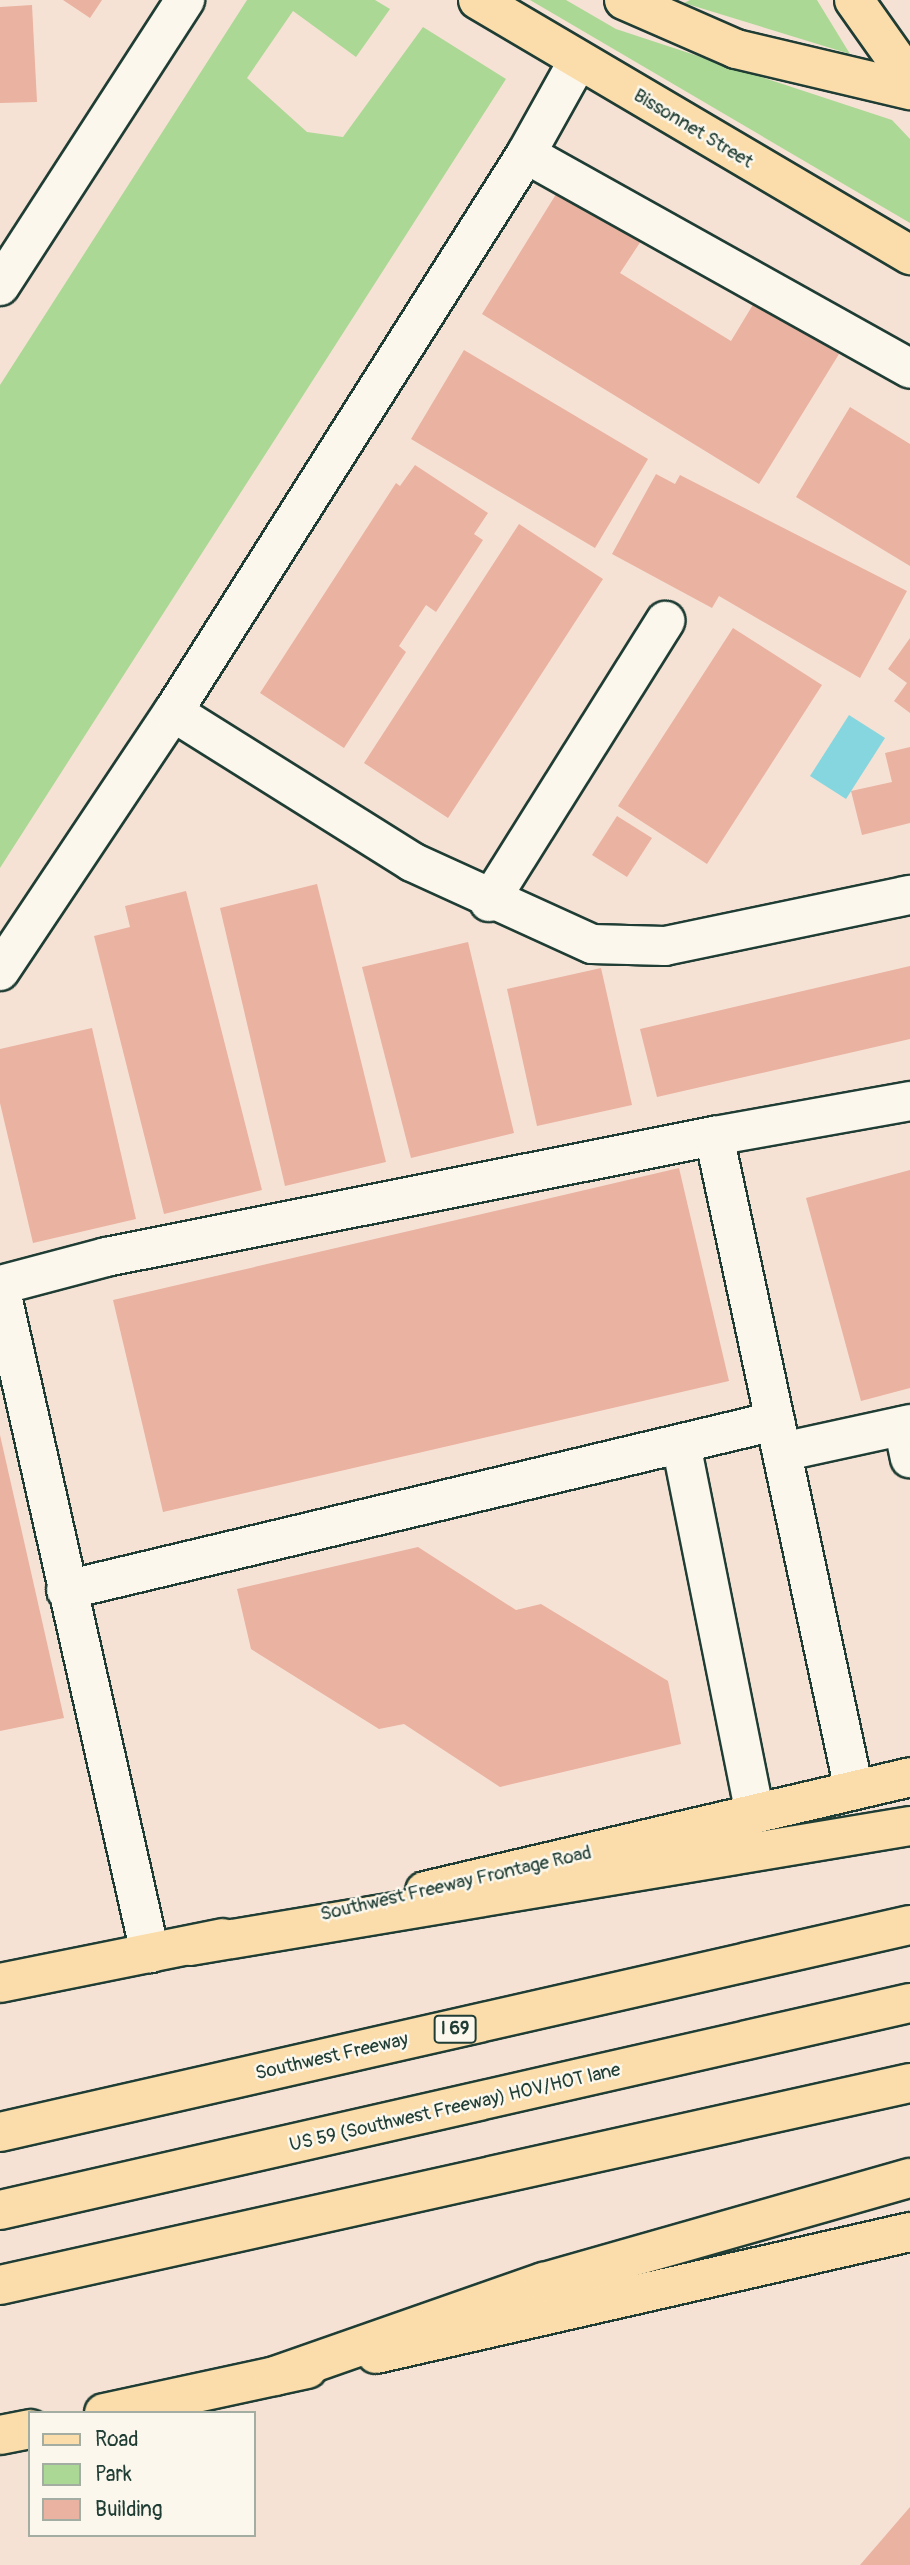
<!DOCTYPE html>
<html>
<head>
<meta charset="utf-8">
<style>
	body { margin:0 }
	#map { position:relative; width:910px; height:2565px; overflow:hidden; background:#f6e2d5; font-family:Pangolin,sans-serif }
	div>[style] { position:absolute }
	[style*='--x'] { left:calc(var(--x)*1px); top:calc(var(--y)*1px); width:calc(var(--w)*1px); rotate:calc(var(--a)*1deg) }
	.green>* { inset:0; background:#acd896 }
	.water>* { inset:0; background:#85d6de }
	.building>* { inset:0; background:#eab2a0 }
	.roads { filter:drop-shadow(2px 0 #1f3d34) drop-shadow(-2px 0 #1f3d34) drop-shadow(0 2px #1f3d34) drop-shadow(0 -2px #1f3d34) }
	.minor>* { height:38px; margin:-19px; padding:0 19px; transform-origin:19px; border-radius:19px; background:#fbf7ec }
	.major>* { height:38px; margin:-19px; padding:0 19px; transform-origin:19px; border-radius:19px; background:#fbddab }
	.highway>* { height:38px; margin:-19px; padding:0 19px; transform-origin:19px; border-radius:19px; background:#fbddab }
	span { translate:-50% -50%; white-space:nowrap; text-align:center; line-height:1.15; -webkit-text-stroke:5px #fbf7ec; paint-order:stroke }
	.shield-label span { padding:2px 5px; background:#fbf7ec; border:2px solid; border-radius:5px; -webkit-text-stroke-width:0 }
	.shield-label { font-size:18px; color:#1f3d34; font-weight:700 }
	.street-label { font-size:19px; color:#1f3d34 }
	.legend { position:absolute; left:28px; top:2411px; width:228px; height:126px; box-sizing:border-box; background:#fbf7ec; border:2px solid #a3ada2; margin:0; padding:9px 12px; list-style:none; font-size:21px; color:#1f3d34 }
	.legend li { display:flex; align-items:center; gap:14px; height:35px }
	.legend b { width:35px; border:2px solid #a3ada2 }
</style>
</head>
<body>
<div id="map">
	<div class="green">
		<i style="clip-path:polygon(247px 0,375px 0,390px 9px,356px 57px,293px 11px,247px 78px,307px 132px,343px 137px,423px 27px,506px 79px,0 868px,0 385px)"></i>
		<i style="clip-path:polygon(530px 0,566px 0,616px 29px,892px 120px,910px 139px,910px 223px)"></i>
		<i style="clip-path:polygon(690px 0,817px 0,850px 54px,684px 3px)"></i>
	</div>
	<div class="water">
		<i style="clip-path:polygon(849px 715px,885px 738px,846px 799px,810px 776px)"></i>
	</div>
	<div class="building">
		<i style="clip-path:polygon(63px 0,102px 0,90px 18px)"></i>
		<i style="clip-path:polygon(32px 5px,37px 102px,0 103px,0 7px)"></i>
		<i style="clip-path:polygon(558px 191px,641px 241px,620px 273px,731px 341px,754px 303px,839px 354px,759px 484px,482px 314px)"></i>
		<i style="clip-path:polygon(464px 350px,648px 459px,595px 548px,411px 439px)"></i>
		<i style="clip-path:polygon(850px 407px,910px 444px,910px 566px,796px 497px)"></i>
		<i style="clip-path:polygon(415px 465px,488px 513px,474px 534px,483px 540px,436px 612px,426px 605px,399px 646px,406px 652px,344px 748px,260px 693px,396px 483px,400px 486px)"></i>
		<i style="clip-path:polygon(656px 474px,675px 484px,680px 475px,907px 591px,860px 678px,719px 596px,712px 608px,612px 554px)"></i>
		<i style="clip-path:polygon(519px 524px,603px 579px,448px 818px,364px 763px)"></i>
		<i style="clip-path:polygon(733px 628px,822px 685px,707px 864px,618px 806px)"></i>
		<i style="clip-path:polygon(910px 638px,910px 713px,894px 701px,907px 683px,888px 669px)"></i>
		<i style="clip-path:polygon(910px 747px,910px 823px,862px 835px,851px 791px,892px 782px,885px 753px)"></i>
		<i style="clip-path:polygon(617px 816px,652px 838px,627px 877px,592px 855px)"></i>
		<i style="clip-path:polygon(317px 884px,386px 1162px,285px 1186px,220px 908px)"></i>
		<i style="clip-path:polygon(186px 891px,262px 1190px,164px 1214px,94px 936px,130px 927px,125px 906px)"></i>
		<i style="clip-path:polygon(468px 942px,514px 1133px,411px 1158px,362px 967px)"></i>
		<i style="clip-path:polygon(910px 966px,910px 1039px,657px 1097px,640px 1029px)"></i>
		<i style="clip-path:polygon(601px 968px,632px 1105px,537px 1126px,507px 989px)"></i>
		<i style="clip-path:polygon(92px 1028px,136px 1219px,33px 1243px,0 1103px,0 1049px)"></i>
		<i style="clip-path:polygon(679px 1168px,729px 1381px,163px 1512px,113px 1300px)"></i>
		<i style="clip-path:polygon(910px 1170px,910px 1388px,861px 1401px,806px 1198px)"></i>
		<i style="clip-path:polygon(0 1435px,64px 1718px,0 1731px)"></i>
		<i style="clip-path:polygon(418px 1547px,516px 1610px,541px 1604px,668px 1681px,681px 1744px,500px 1787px,404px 1724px,379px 1729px,251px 1649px,237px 1589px)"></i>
		<i style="clip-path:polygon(910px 2507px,910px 2565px,860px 2565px)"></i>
	</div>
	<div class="roads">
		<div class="minor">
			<i style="--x:526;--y:154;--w:440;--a:29.2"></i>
			<i style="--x:0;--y:286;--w:341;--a:-57.1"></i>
			<i style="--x:173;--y:712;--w:282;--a:32.1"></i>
			<i style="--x:412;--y:862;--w:198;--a:24.5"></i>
			<i style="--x:592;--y:944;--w:73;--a:1.6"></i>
			<i style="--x:665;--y:946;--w:250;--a:-11.8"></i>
			<i style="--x:489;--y:902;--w:332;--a:-57.9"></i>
			<i style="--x:0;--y:971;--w:311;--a:-56.3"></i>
			<i style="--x:173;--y:712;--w:660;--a:-57.68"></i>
			<i style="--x:526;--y:154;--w:107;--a:-60.8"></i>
			<i style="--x:0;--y:1285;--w:110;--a:-14.8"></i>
			<i style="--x:106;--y:1257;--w:620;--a:-11.26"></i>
			<i style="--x:0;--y:1287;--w:683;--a:77.31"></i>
			<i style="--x:903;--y:1426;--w:33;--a:78"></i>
			<i style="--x:681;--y:1444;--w:377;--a:78.7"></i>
			<i style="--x:782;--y:1452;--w:131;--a:-12.3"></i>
			<i style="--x:66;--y:1590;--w:729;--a:-13.41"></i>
			<i style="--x:854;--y:1790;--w:669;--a:-102.08"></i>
			<i style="--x:714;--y:1136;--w:199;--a:-10.1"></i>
		</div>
		<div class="major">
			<i style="--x:478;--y:0;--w:502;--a:30.55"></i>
			<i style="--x:624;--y:0;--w:122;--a:23.6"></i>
			<i style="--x:736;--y:49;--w:179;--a:13.3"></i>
			<i style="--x:854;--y:0;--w:97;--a:54.7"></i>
			<i style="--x:425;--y:1891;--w:498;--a:-13.2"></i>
			<i style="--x:0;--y:1983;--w:227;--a:-11.4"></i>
			<i style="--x:376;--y:2354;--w:548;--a:-12.87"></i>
			<i style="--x:104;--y:2413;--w:208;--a:-12.2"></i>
			<i style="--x:0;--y:2435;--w:31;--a:-11"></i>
		</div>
		<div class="highway">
			<i style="--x:190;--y:1946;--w:730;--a:-9.46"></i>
			<i style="--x:0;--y:2132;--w:933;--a:-12.82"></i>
			<i style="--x:0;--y:2210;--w:933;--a:-12.82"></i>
			<i style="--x:0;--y:2285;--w:932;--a:-12.52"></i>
			<i style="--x:275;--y:2376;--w:285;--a:-19.3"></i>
			<i style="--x:544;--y:2282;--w:380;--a:-15.9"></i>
		</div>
	</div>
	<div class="shield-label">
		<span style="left:455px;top:2029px">I 69</span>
	</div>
	<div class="street-label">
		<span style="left:693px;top:129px;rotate:31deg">Bissonnet Street</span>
		<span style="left:456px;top:1884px;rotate:-13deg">Southwest Freeway Frontage Road</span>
		<span style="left:332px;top:2057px;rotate:-13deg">Southwest Freeway</span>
		<span style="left:455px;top:2108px;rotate:-13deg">US 59 (Southwest Freeway) HOV/HOT lane</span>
	</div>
	<ul class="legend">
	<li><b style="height:9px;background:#fbddab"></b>Road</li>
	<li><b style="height:19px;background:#acd896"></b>Park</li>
	<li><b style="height:19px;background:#eab2a0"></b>Building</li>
	</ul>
</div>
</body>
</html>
